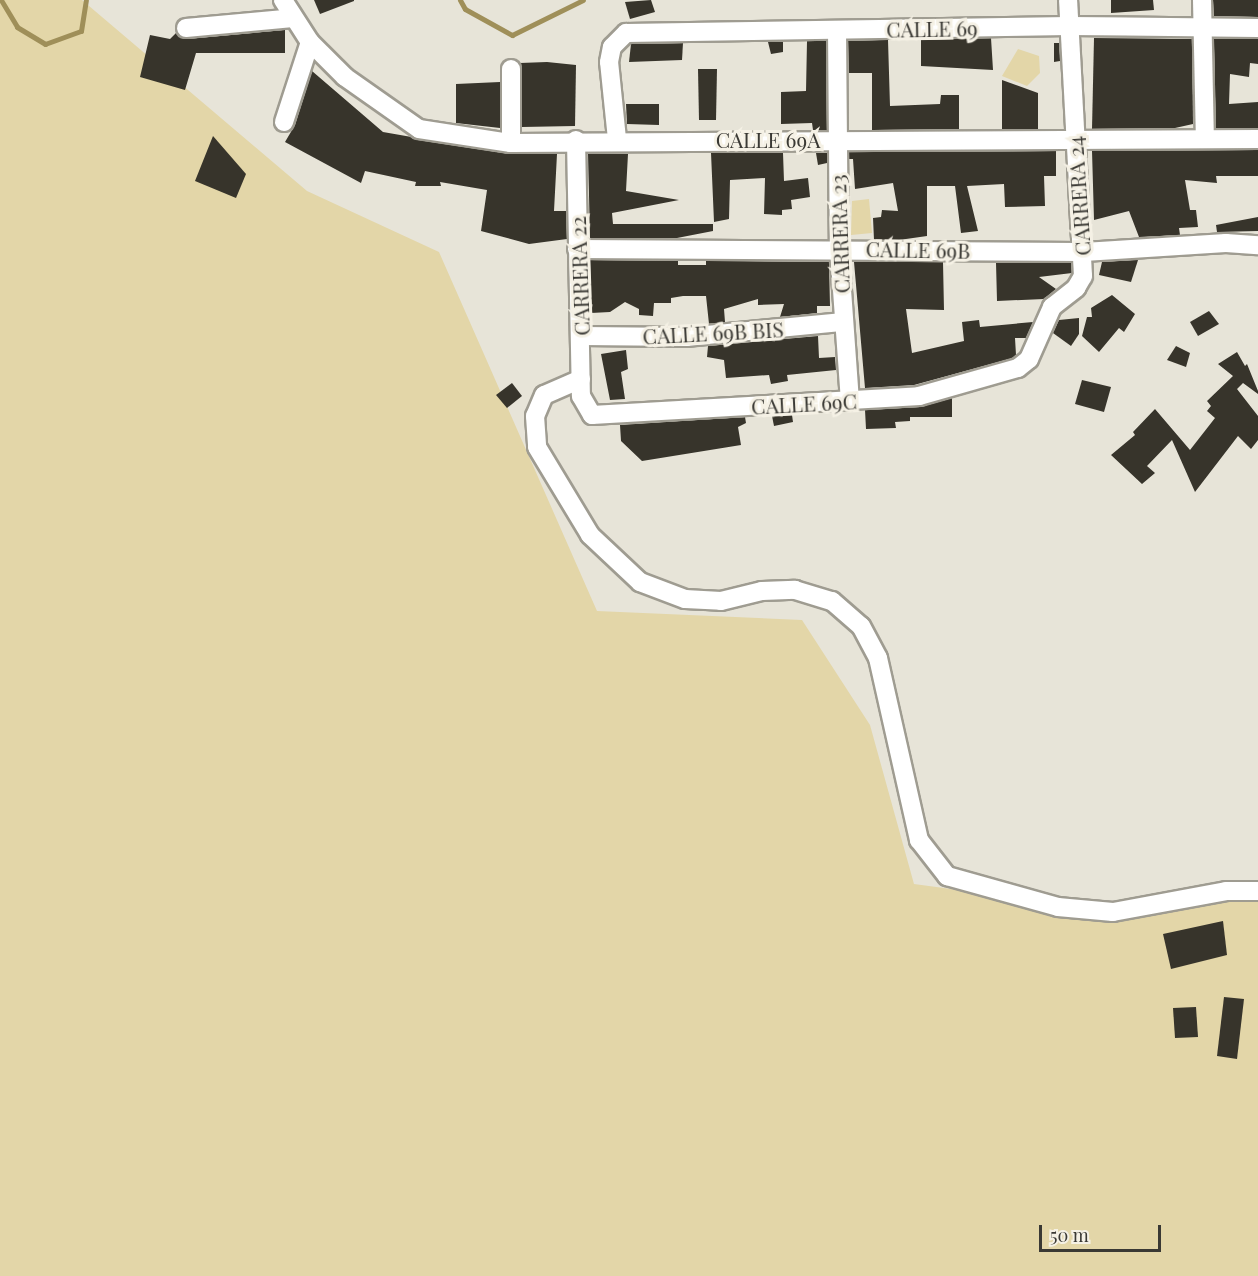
<!DOCTYPE html>
<html>
<head>
<meta charset="utf-8">
<style>
	body { margin:0 }
	#map { position:relative; width:1258px; height:1276px; overflow:hidden; background:#e7e4d8; font-family:"Playfair Display",serif }
	div>[style] { position:absolute }
	[style*='--x'] { left:calc(var(--x)*1px); top:calc(var(--y)*1px); width:calc(var(--w)*1px); rotate:calc(var(--a)*1deg) }
	.green>* { inset:0; background:#e3d6a8 }
	.stream>* { height:5px; margin:-2.5px; padding:0 2.5px; transform-origin:2.5px; border-radius:2.5px; background:#9f8f59 }
	.building>* { inset:0; background:#37342b }
	.roads { filter:drop-shadow(2px 0 #9f9c91) drop-shadow(-2px 0 #9f9c91) drop-shadow(0 2px #9f9c91) drop-shadow(0 -2px #9f9c91) }
	.minor>* { height:18px; margin:-9px; padding:0 9px; transform-origin:9px; border-radius:9px; background:#fff }
	span { translate:-50% -50%; white-space:nowrap; text-align:center; line-height:1.15; -webkit-text-stroke:6px #f5f1e5; paint-order:stroke }
	.street-label { font-size:21px; color:#3a3934 }
	.scale { position:absolute; left:1039px; top:1225px; width:122px; height:27px; box-sizing:border-box; border:3px solid #3a3934; border-top:0; padding-left:8px; font-size:18px; line-height:21px; white-space:nowrap; color:#3a3934; -webkit-text-stroke:4px #f5f1e5; paint-order:stroke }
</style>
</head>
<body>
<div id="map">
	<div class="green">
		<i style="clip-path:polygon(0 0,82px 0,307px 191px,439px 252px,597px 611px,802px 620px,870px 725px,914px 884px,1113px 911px,1258px 896px,1258px 1276px,0 1276px)"></i>
		<i style="clip-path:polygon(1018px 49px,1039px 56px,1040px 73px,1027px 86px,1002px 76px)"></i>
		<i style="clip-path:polygon(869px 199px,872px 233px,851px 235px,852px 201px)"></i>
	</div>
	<div class="stream">
		<i style="--x:1;--y:0;--w:31;--a:59"></i>
		<i style="--x:17;--y:27;--w:33;--a:31"></i>
		<i style="--x:45;--y:44;--w:38;--a:-20"></i>
		<i style="--x:81;--y:31;--w:31;--a:-81"></i>
		<i style="--x:460;--y:0;--w:10;--a:61"></i>
		<i style="--x:465;--y:9;--w:54;--a:29"></i>
		<i style="--x:512;--y:35;--w:79;--a:-26.2"></i>
	</div>
	<div class="building">
		<i style="clip-path:polygon(314px 0,354px 0,354px 1px,320px 14px)"></i>
		<i style="clip-path:polygon(651px 0,655px 12px,630px 19px,625px 2px)"></i>
		<i style="clip-path:polygon(1111px 0,1153px 0,1154px 10px,1111px 13px)"></i>
		<i style="clip-path:polygon(1213px 0,1258px 0,1258px 17px,1214px 16px)"></i>
		<i style="clip-path:polygon(285px 30px,285px 53px,196px 53px,185px 90px,140px 77px,150px 35px,170px 39px,176px 33px,187px 39px)"></i>
		<i style="clip-path:polygon(991px 38px,993px 70px,921px 66px,921px 40px)"></i>
		<i style="clip-path:polygon(1094px 38px,1192px 39px,1193px 124px,1175px 128px,1092px 129px)"></i>
		<i style="clip-path:polygon(1214px 39px,1258px 39px,1258px 64px,1250px 63px,1249px 77px,1230px 74px,1229px 104px,1258px 102px,1258px 128px,1216px 128px)"></i>
		<i style="clip-path:polygon(888px 40px,890px 106px,940px 104px,941px 95px,959px 95px,959px 129px,872px 130px,872px 73px,849px 73px,848px 41px)"></i>
		<i style="clip-path:polygon(807px 41px,826px 41px,827px 130px,813px 130px,812px 123px,781px 124px,781px 92px,806px 91px)"></i>
		<i style="clip-path:polygon(768px 42px,783px 42px,783px 52px,771px 54px)"></i>
		<i style="clip-path:polygon(683px 43px,682px 60px,629px 62px,631px 44px)"></i>
		<i style="clip-path:polygon(1054px 43px,1059px 43px,1060px 61px,1054px 62px)"></i>
		<i style="clip-path:polygon(547px 62px,576px 65px,575px 126px,522px 127px,520px 63px)"></i>
		<i style="clip-path:polygon(698px 69px,717px 69px,716px 120px,699px 120px)"></i>
		<i style="clip-path:polygon(312px 71px,383px 132px,509px 154px,557px 154px,554px 211px,566px 211px,567px 239px,529px 244px,481px 231px,487px 190px,440px 182px,441px 186px,415px 186px,416px 182px,365px 171px,361px 183px,285px 142px,295px 125px)"></i>
		<i style="clip-path:polygon(1002px 80px,1038px 93px,1038px 129px,1002px 129px)"></i>
		<i style="clip-path:polygon(500px 82px,500px 128px,456px 123px,456px 84px)"></i>
		<i style="clip-path:polygon(626px 104px,659px 104px,659px 125px,627px 124px)"></i>
		<i style="clip-path:polygon(213px 136px,246px 174px,236px 198px,195px 181px)"></i>
		<i style="clip-path:polygon(1258px 150px,1258px 176px,1216px 176px,1217px 183px,1185px 180px,1190px 210px,1196px 210px,1198px 227px,1179px 228px,1180px 235px,1139px 237px,1129px 211px,1094px 220px,1092px 151px)"></i>
		<i style="clip-path:polygon(1056px 151px,1056px 176px,1044px 176px,1045px 206px,1005px 207px,1004px 184px,967px 186px,978px 231px,961px 233px,955px 186px,927px 186px,927px 236px,899px 240px,874px 240px,873px 218px,881px 217px,882px 210px,898px 211px,893px 183px,855px 189px,853px 159px,849px 159px,849px 152px)"></i>
		<i style="clip-path:polygon(711px 153px,783px 153px,784px 181px,808px 178px,810px 197px,791px 200px,792px 209px,782px 210px,782px 215px,764px 214px,765px 178px,730px 180px,729px 219px,714px 222px)"></i>
		<i style="clip-path:polygon(816px 153px,827px 153px,827px 163px,818px 165px)"></i>
		<i style="clip-path:polygon(588px 154px,628px 154px,626px 191px,679px 200px,612px 213px,613px 224px,713px 224px,713px 231px,677px 238px,590px 238px)"></i>
		<i style="clip-path:polygon(1258px 217px,1258px 231px,1217px 232px,1216px 225px)"></i>
		<i style="clip-path:polygon(590px 260px,678px 261px,678px 265px,706px 265px,706px 261px,829px 262px,830px 306px,817px 306px,817px 313px,780px 317px,784px 304px,758px 305px,758px 299px,724px 309px,725px 322px,709px 324px,706px 296px,683px 296px,671px 298px,671px 303px,654px 303px,653px 316px,639px 315px,639px 309px,625px 302px,610px 312px,591px 313px)"></i>
		<i style="clip-path:polygon(1138px 260px,1131px 282px,1099px 275px,1102px 262px)"></i>
		<i style="clip-path:polygon(854px 262px,943px 262px,944px 310px,906px 309px,912px 353px,964px 341px,962px 322px,979px 320px,980px 327px,1033px 322px,1026px 338px,1015px 338px,1016px 355px,1013px 358px,914px 385px,865px 388px)"></i>
		<i style="clip-path:polygon(996px 263px,1071px 263px,1072px 273px,1039px 277px,1056px 289px,1044px 299px,997px 301px)"></i>
		<i style="clip-path:polygon(1112px 295px,1135px 314px,1124px 332px,1119px 328px,1099px 352px,1082px 336px,1087px 317px,1092px 317px,1091px 308px)"></i>
		<i style="clip-path:polygon(1209px 311px,1219px 324px,1198px 336px,1190px 322px)"></i>
		<i style="clip-path:polygon(1079px 318px,1079px 334px,1071px 346px,1053px 333px,1059px 320px)"></i>
		<i style="clip-path:polygon(818px 336px,819px 358px,835px 357px,836px 370px,787px 375px,788px 381px,771px 384px,769px 375px,726px 378px,724px 360px,707px 357px,708px 346px)"></i>
		<i style="clip-path:polygon(1176px 346px,1190px 353px,1186px 367px,1167px 360px)"></i>
		<i style="clip-path:polygon(626px 350px,628px 369px,621px 372px,625px 399px,610px 400px,601px 354px)"></i>
		<i style="clip-path:polygon(1237px 352px,1245px 366px,1247px 364px,1258px 391px,1258px 394px,1243px 383px,1237px 389px,1258px 416px,1258px 440px,1251px 449px,1238px 436px,1195px 492px,1172px 440px,1147px 466px,1155px 473px,1142px 484px,1111px 455px,1135px 435px,1133px 432px,1155px 409px,1190px 450px,1215px 418px,1207px 411px,1211px 406px,1207px 401px,1233px 376px,1218px 364px)"></i>
		<i style="clip-path:polygon(1082px 380px,1111px 387px,1104px 412px,1075px 404px)"></i>
		<i style="clip-path:polygon(512px 383px,522px 396px,507px 408px,496px 395px)"></i>
		<i style="clip-path:polygon(952px 398px,952px 417px,910px 417px,910px 421px,895px 422px,896px 428px,866px 429px,865px 410px,920px 407px)"></i>
		<i style="clip-path:polygon(792px 415px,793px 422px,774px 426px,772px 416px)"></i>
		<i style="clip-path:polygon(745px 417px,746px 423px,738px 427px,741px 445px,642px 461px,621px 441px,620px 425px)"></i>
		<i style="clip-path:polygon(1223px 921px,1227px 955px,1171px 969px,1163px 934px)"></i>
		<i style="clip-path:polygon(1224px 997px,1244px 999px,1237px 1059px,1217px 1056px)"></i>
		<i style="clip-path:polygon(1196px 1007px,1198px 1037px,1175px 1038px,1173px 1008px)"></i>
	</div>
	<div class="roads">
		<div class="minor">
			<i style="--x:283;--y:0;--w:50;--a:57.3"></i>
			<i style="--x:310;--y:42;--w:49;--a:45"></i>
			<i style="--x:345;--y:77;--w:90;--a:35.1"></i>
			<i style="--x:419;--y:129;--w:93;--a:8.7"></i>
			<i style="--x:511;--y:143;--w:747;--a:-0.31"></i>
			<i style="--x:1202;--y:0;--w:138;--a:88.8"></i>
			<i style="--x:186;--y:28;--w:107;--a:-5.3"></i>
			<i style="--x:837;--y:30;--w:218;--a:89.5"></i>
			<i style="--x:839;--y:248;--w:153;--a:85.9"></i>
			<i style="--x:511;--y:69;--w:74;--a:90"></i>
			<i style="--x:284;--y:122;--w:84;--a:-72"></i>
			<i style="--x:617;--y:139;--w:77;--a:-95.9"></i>
			<i style="--x:609;--y:62;--w:15;--a:-79"></i>
			<i style="--x:612;--y:47;--w:20;--a:-45"></i>
			<i style="--x:626;--y:33;--w:443;--a:-0.9"></i>
			<i style="--x:1069;--y:26;--w:189;--a:0.6"></i>
			<i style="--x:576;--y:140;--w:256;--a:88.9"></i>
			<i style="--x:581;--y:396;--w:22;--a:60"></i>
			<i style="--x:592;--y:415;--w:328;--a:-3.3"></i>
			<i style="--x:919;--y:396;--w:103;--a:-15.8"></i>
			<i style="--x:1018;--y:368;--w:14;--a:-39"></i>
			<i style="--x:1029;--y:359;--w:57;--a:-66.1"></i>
			<i style="--x:1052;--y:307;--w:31;--a:-38"></i>
			<i style="--x:1076;--y:288;--w:14;--a:-60"></i>
			<i style="--x:1083;--y:276;--w:276;--a:-93.1"></i>
			<i style="--x:577;--y:249;--w:507;--a:0.34"></i>
			<i style="--x:1084;--y:252;--w:142;--a:-3.6"></i>
			<i style="--x:1226;--y:243;--w:32;--a:4"></i>
			<i style="--x:582;--y:336;--w:104;--a:0.6"></i>
			<i style="--x:686;--y:337;--w:158;--a:-5.5"></i>
			<i style="--x:581;--y:379;--w:40;--a:156.6"></i>
			<i style="--x:544;--y:395;--w:23;--a:113"></i>
			<i style="--x:535;--y:416;--w:31;--a:86"></i>
			<i style="--x:537;--y:447;--w:103;--a:58.9"></i>
			<i style="--x:590;--y:535;--w:69;--a:43.2"></i>
			<i style="--x:640;--y:582;--w:48;--a:20.7"></i>
			<i style="--x:685;--y:599;--w:36;--a:3"></i>
			<i style="--x:721;--y:601;--w:42;--a:-13.7"></i>
			<i style="--x:762;--y:591;--w:33;--a:-2"></i>
			<i style="--x:795;--y:590;--w:39;--a:17"></i>
			<i style="--x:832;--y:601;--w:38;--a:41"></i>
			<i style="--x:861;--y:626;--w:36;--a:62"></i>
			<i style="--x:878;--y:658;--w:187;--a:77.3"></i>
			<i style="--x:919;--y:840;--w:46;--a:52.1"></i>
			<i style="--x:947;--y:876;--w:115;--a:15.6"></i>
			<i style="--x:1058;--y:907;--w:55;--a:5.2"></i>
			<i style="--x:1113;--y:912;--w:115;--a:-10.5"></i>
			<i style="--x:1226;--y:891;--w:32;--a:0"></i>
		</div>
	</div>
	<div class="street-label">
		<span style="left:932px;top:28px;rotate:-1deg">CALLE 69</span>
		<span style="left:768px;top:139px">CALLE 69A</span>
		<span style="left:1078px;top:196px;rotate:-94deg">CARRERA 24</span>
		<span style="left:839px;top:234px;rotate:-92deg">CARRERA 23</span>
		<span style="left:918px;top:249px;rotate:1deg">CALLE 69B</span>
		<span style="left:579px;top:276px;rotate:-92deg">CARRERA 22</span>
		<span style="left:713px;top:332px;rotate:-3deg">CALLE 69B BIS</span>
		<span style="left:804px;top:403px;rotate:-3deg">CALLE 69C</span>
	</div>
	<div class="scale">50 m</div>
</div>
</body>
</html>
